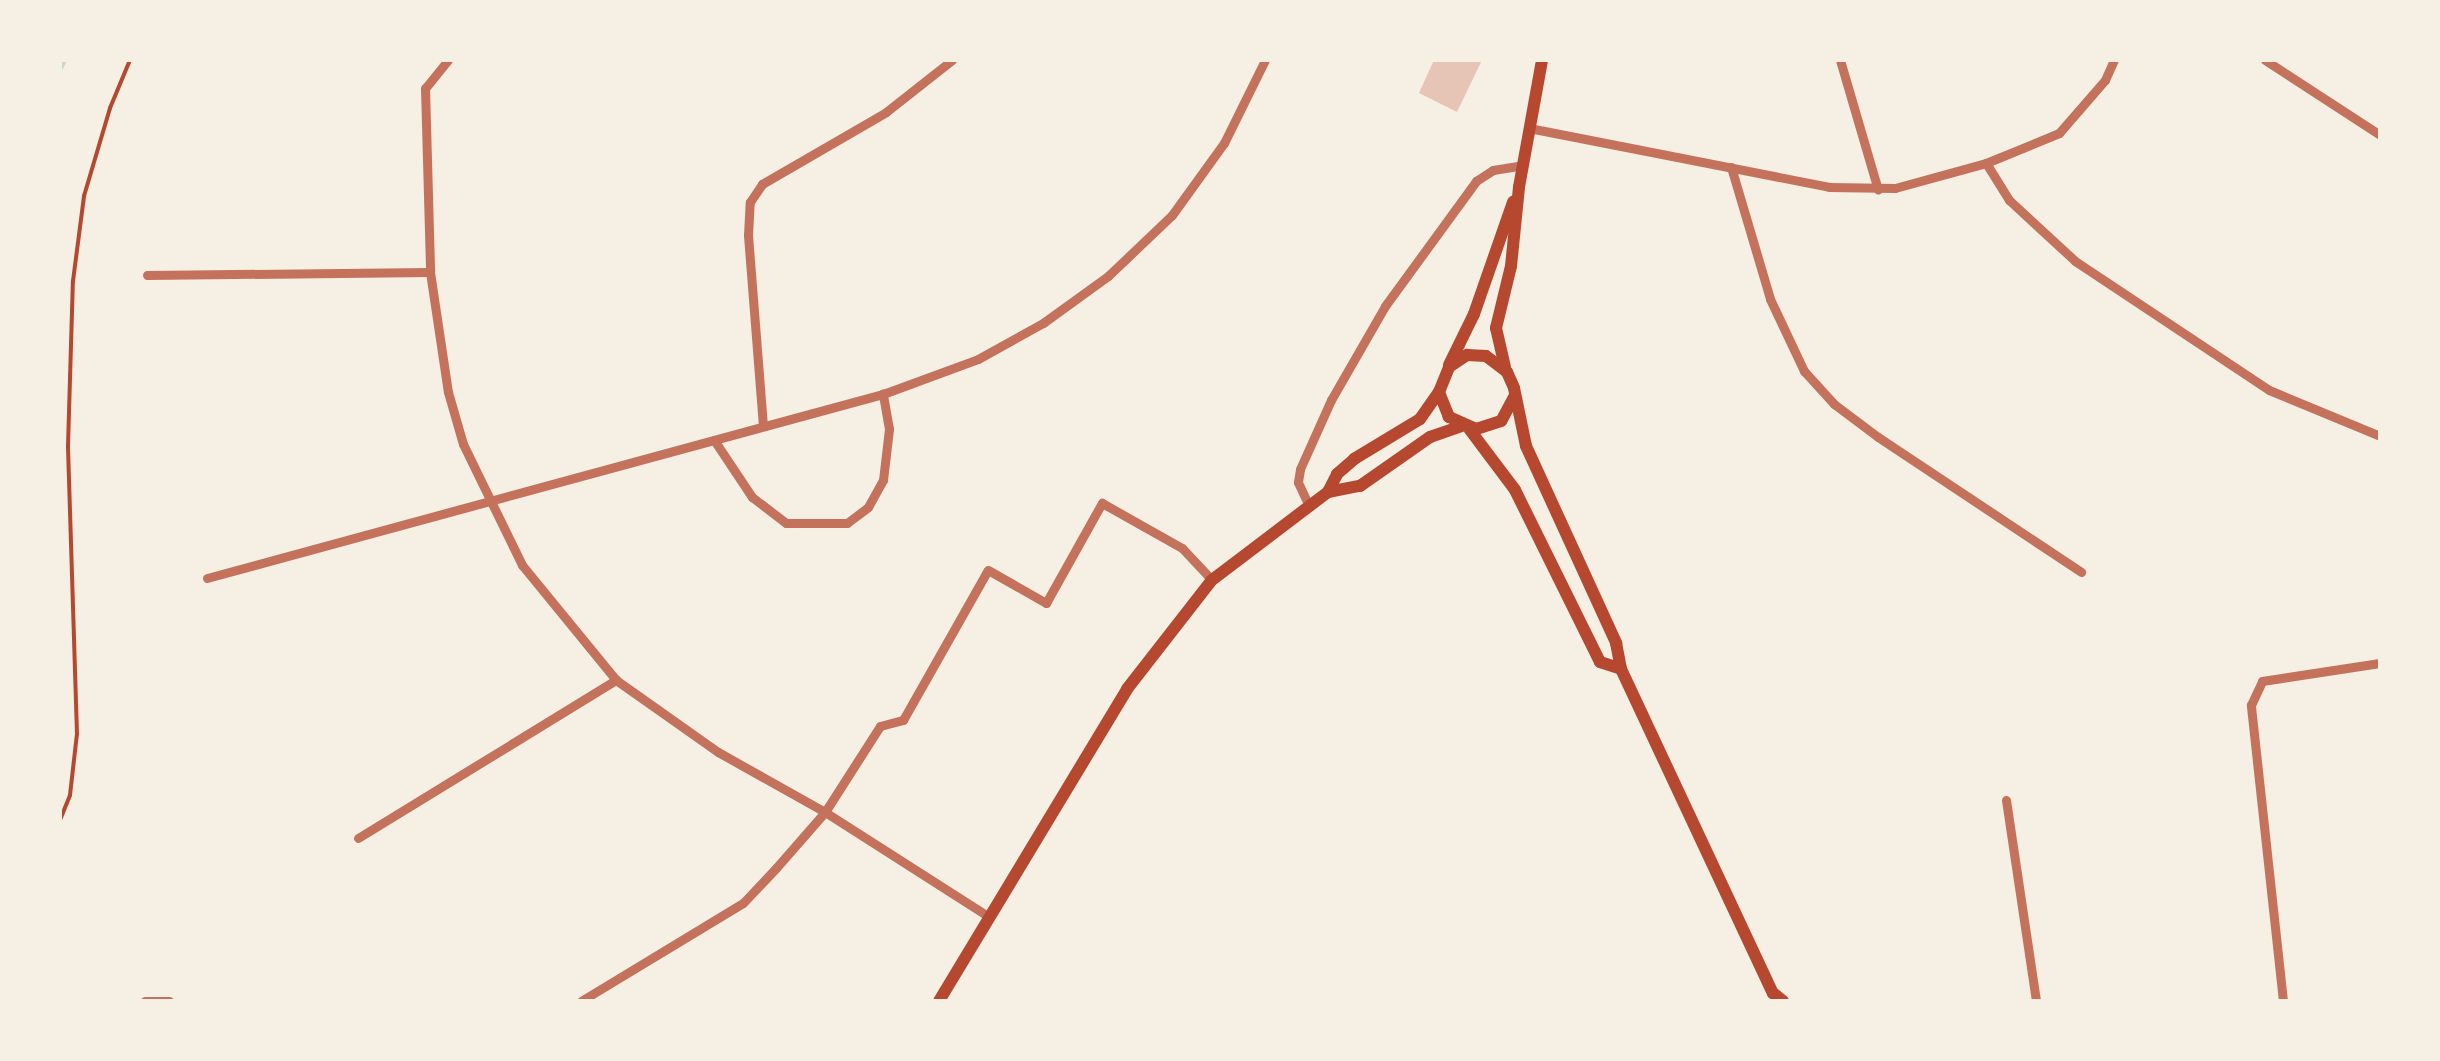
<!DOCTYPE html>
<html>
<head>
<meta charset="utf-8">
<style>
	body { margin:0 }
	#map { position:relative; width:2440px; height:1061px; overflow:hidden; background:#f6efe4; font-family:"Fira Sans",sans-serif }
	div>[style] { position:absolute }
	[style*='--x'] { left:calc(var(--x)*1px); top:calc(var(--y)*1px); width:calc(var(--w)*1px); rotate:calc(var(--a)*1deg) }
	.stream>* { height:6px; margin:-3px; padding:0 3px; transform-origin:3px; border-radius:3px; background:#c9d6d2 }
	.building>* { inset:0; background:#e6c5b7 }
	.path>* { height:4px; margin:-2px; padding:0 2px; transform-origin:2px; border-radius:2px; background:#b5482f }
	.minor>* { height:9px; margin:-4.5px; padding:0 4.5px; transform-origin:4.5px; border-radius:4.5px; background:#c5725c }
	.secondary>* { height:12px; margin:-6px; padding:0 6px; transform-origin:6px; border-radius:6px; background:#b5482f }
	span { translate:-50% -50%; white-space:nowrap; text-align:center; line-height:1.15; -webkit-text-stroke:10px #f6efe4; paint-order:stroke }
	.frame { position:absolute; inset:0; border:62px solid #f6efe4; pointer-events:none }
</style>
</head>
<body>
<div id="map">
	<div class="stream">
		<i style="--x:60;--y:68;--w:9;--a:-63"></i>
	</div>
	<div class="building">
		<i style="clip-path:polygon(1434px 60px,1482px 60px,1457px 112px,1419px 93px)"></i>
	</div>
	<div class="path">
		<i style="--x:60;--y:820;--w:27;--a:-68"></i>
		<i style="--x:70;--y:795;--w:61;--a:-83.5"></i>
		<i style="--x:77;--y:734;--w:288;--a:-91.8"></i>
		<i style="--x:68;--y:446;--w:165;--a:-88.3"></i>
		<i style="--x:73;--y:281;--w:86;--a:-82.6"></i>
		<i style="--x:84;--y:196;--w:92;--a:-73.5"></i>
		<i style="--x:110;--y:108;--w:52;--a:-67.4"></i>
	</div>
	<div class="minor">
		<i style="--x:448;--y:60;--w:36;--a:129"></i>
		<i style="--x:425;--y:88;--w:184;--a:88.4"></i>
		<i style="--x:430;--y:272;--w:121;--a:81.5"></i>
		<i style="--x:448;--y:392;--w:54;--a:73.9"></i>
		<i style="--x:463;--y:444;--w:135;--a:64"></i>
		<i style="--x:522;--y:565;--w:149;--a:50.7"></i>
		<i style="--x:616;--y:680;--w:125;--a:35.2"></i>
		<i style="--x:718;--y:752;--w:123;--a:29.3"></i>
		<i style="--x:825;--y:812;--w:195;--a:32.6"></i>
		<i style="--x:1840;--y:60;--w:135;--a:73.7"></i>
		<i style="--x:2265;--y:60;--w:137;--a:33.1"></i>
		<i style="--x:1529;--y:128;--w:306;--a:11.1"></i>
		<i style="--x:1829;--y:187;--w:66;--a:0.9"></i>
		<i style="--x:1895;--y:188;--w:94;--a:-15.4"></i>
		<i style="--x:1986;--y:163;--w:79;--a:-22.3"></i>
		<i style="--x:2059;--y:133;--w:70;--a:-49"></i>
		<i style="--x:2105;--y:80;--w:22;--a:-66"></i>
		<i style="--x:1986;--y:163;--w:44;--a:58.1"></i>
		<i style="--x:2009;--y:200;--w:90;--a:42.7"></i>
		<i style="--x:2075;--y:261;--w:233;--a:33.6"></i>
		<i style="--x:2269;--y:390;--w:120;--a:22.5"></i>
		<i style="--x:1731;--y:167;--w:138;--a:73.5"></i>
		<i style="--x:1770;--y:299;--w:80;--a:64.7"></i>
		<i style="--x:1804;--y:371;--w:45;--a:47.7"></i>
		<i style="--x:1834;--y:404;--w:55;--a:36.9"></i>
		<i style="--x:1878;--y:437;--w:244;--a:33.6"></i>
		<i style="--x:147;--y:275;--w:283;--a:-0.6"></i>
		<i style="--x:763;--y:426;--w:192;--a:-94.5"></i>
		<i style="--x:748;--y:235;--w:33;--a:-87"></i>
		<i style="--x:750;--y:202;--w:22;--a:-56"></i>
		<i style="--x:762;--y:184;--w:143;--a:-30.1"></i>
		<i style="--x:886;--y:112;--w:84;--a:-38.2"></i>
		<i style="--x:714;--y:440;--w:69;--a:56.3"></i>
		<i style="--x:752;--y:497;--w:43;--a:37.4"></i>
		<i style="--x:786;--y:523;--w:61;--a:0"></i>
		<i style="--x:847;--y:523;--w:26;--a:-37"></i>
		<i style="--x:868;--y:507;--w:31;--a:-61"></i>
		<i style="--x:883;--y:480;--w:51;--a:-83.3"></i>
		<i style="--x:889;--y:429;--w:36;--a:-100"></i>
		<i style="--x:1309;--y:506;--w:26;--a:-115"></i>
		<i style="--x:1298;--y:482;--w:13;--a:-81"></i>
		<i style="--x:1300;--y:469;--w:76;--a:-65.8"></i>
		<i style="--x:1331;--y:400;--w:108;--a:-60.1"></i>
		<i style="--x:1385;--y:306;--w:155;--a:-53.9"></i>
		<i style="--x:1476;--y:181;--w:20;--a:-33"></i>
		<i style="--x:1493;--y:170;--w:30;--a:-9"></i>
		<i style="--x:207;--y:578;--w:701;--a:-15.23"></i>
		<i style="--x:883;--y:394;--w:101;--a:-20.2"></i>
		<i style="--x:978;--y:359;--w:74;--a:-29"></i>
		<i style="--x:1043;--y:323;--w:80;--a:-35.9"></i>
		<i style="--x:1108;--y:276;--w:88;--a:-43.6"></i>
		<i style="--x:1172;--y:215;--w:89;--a:-54.2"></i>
		<i style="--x:1224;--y:143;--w:93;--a:-63.7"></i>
		<i style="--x:2006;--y:800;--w:203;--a:81.5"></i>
		<i style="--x:358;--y:838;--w:303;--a:-31.5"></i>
		<i style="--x:145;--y:1001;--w:24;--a:0"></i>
		<i style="--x:581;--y:1001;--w:189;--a:-31.2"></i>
		<i style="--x:743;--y:903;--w:48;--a:-46.7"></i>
		<i style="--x:776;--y:868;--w:74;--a:-48.8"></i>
		<i style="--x:825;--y:812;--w:102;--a:-57.4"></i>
		<i style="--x:880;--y:726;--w:24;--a:-15"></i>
		<i style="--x:903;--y:720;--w:172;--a:-60.5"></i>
		<i style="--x:988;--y:570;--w:67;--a:29.6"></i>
		<i style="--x:1046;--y:603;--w:115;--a:-60.8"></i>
		<i style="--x:1102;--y:503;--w:92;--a:29.4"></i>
		<i style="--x:1182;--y:548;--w:44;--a:46.8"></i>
		<i style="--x:2283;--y:1001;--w:298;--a:-96.2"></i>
		<i style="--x:2251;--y:705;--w:26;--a:-65"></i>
		<i style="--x:2262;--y:681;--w:119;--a:-8.7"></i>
	</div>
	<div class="secondary">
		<i style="--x:1449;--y:365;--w:57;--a:-63.9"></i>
		<i style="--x:1474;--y:314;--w:119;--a:-70.8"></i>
		<i style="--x:1505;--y:367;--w:40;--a:-103"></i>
		<i style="--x:1496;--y:328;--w:64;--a:-76.4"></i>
		<i style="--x:1511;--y:266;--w:79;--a:-84.2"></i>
		<i style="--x:1519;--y:187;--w:129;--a:-79.7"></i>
		<i style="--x:1514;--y:397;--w:27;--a:118"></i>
		<i style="--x:1501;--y:421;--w:26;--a:162"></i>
		<i style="--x:1476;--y:429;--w:30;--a:-156"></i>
		<i style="--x:1449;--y:417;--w:27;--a:-112"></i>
		<i style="--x:1439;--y:392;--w:27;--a:-68"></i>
		<i style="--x:1449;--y:367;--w:22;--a:-34"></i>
		<i style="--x:1467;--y:355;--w:19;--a:3"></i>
		<i style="--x:1486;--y:356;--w:26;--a:37"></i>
		<i style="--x:1507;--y:372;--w:17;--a:66"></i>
		<i style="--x:1514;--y:388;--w:59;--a:78.3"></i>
		<i style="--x:1526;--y:446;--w:217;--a:65.4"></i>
		<i style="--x:1616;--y:643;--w:26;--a:79"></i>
		<i style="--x:1621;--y:669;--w:358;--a:64.9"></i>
		<i style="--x:1773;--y:993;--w:13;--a:39"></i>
		<i style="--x:1470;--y:430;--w:75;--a:53.1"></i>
		<i style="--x:1515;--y:490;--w:192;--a:63.7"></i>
		<i style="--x:1600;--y:662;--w:22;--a:18"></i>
		<i style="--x:1328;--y:492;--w:33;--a:-11"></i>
		<i style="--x:1360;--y:486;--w:85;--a:-35"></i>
		<i style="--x:1430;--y:437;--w:34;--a:-19"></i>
		<i style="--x:939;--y:1001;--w:364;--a:-58.9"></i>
		<i style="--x:1127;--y:689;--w:138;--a:-52.1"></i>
		<i style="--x:1212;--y:580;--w:146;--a:-37.2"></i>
		<i style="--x:1328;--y:492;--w:20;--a:-63"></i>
		<i style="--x:1337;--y:474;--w:23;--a:-41"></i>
		<i style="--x:1354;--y:459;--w:77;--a:-31.2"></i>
		<i style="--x:1420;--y:419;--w:33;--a:-55"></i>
	</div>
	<div class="frame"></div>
</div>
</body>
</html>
